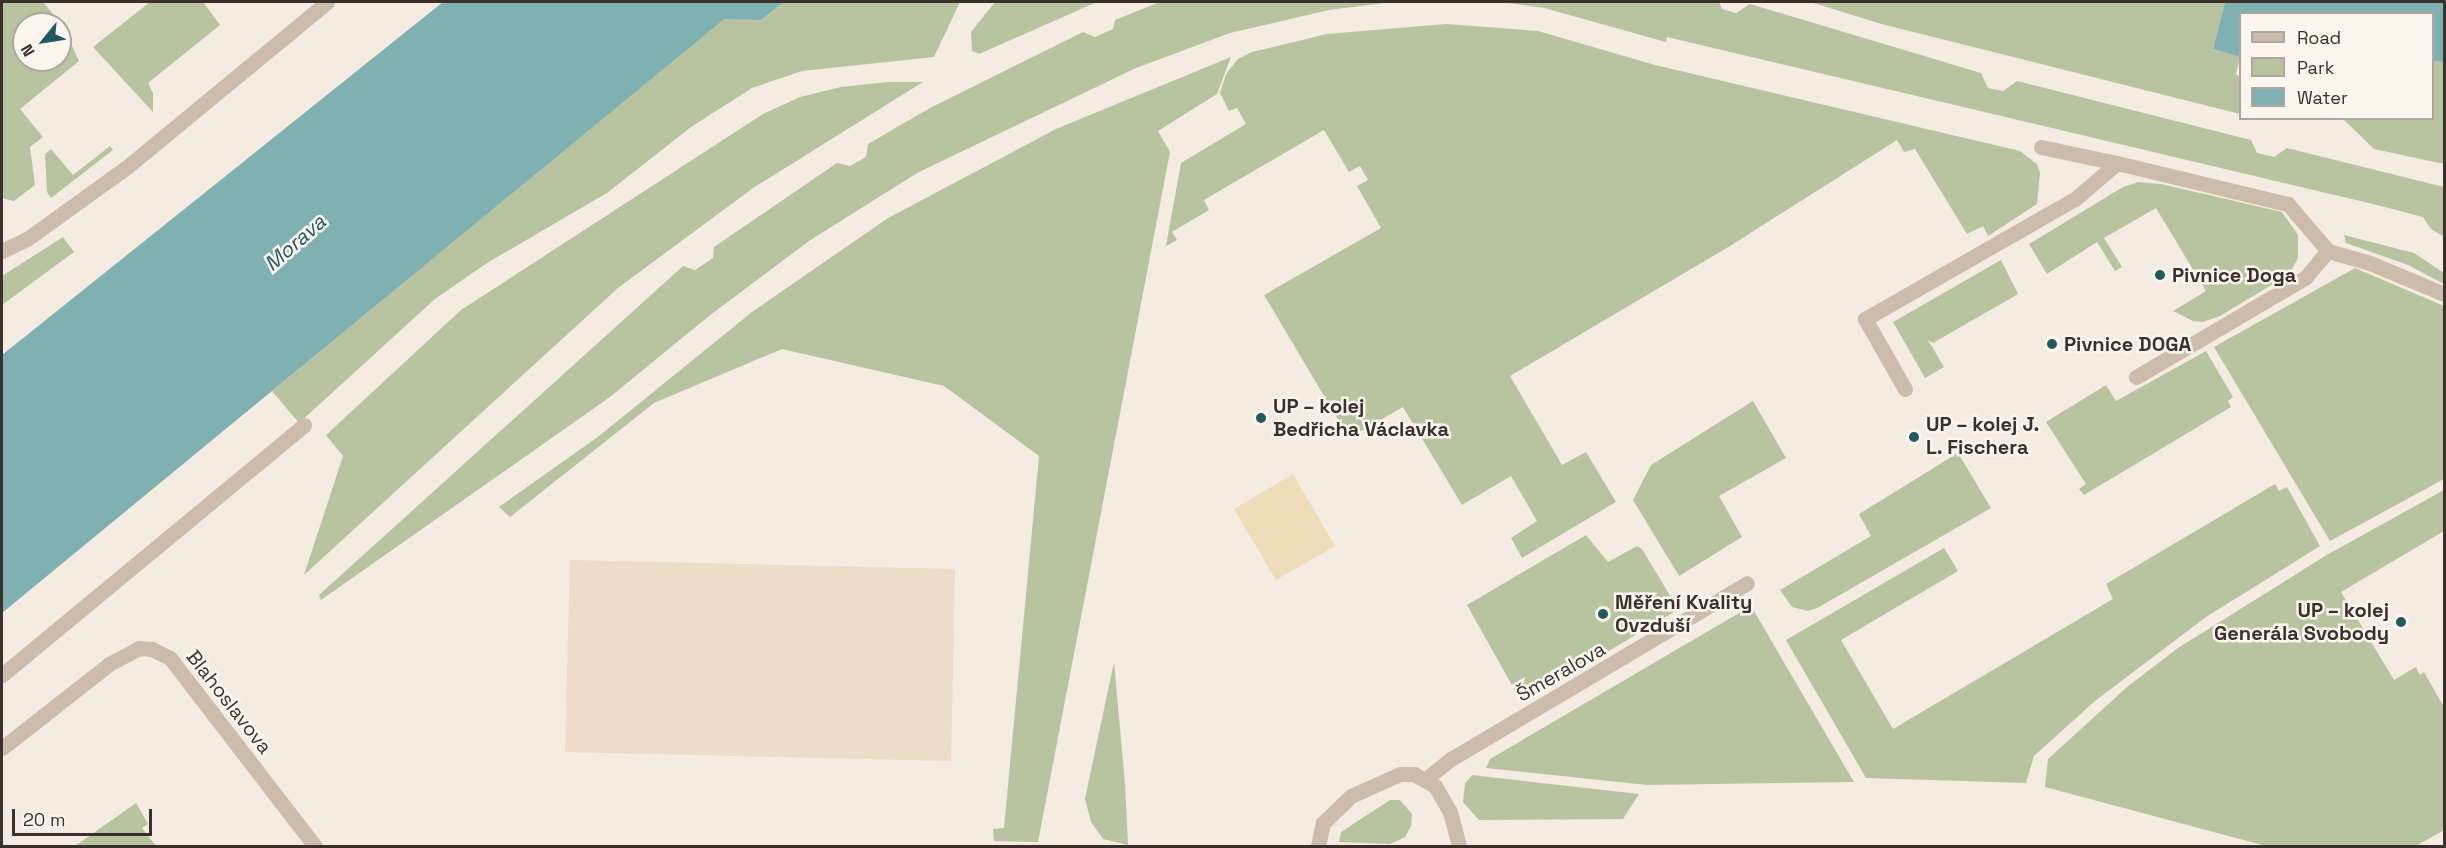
<!DOCTYPE html>
<html>
<head>
<meta charset="utf-8">
<style>
	body { margin:0 }
	#map { position:relative; width:2446px; height:848px; overflow:hidden; background:#f4ebe1; font-family:"Space Grotesk",sans-serif }
	div>[style] { position:absolute }
	[style*='--x'] { left:calc(var(--x)*1px); top:calc(var(--y)*1px); width:calc(var(--w)*1px); rotate:calc(var(--a)*1deg) }
	.green>* { inset:0; background:#b8c4a0 }
	.sand>* { inset:0; background:#efdcb8 }
	.plaza>* { inset:0; background:#ecdcc8 }
	.water>* { inset:0; background:#7fb0b2 }
	.minor>* { height:15px; margin:-7.5px; padding:0 7.5px; transform-origin:7.5px; border-radius:7.5px; background:#cdbbac }
	.dots>* { width:16px; height:16px; translate:-50% -50%; box-sizing:border-box; border:3px solid #fbf5ee; border-radius:50% }
	span { translate:-50% -50%; white-space:nowrap; text-align:center; line-height:1.15; -webkit-text-stroke:5px #fbf5ee; paint-order:stroke }
	.poi-label { font-size:20px; color:#3b302b; font-weight:700 }
	.left { translate:0 -50%; text-align:left }
	.right { translate:-100% -50%; text-align:right }
	.street-label { font-size:20px; color:#3b302b }
	.water-label { font-size:21px; color:#1f5a5e; font-style:italic }
	.frame { position:absolute; inset:0; border:3px solid #3b302b; pointer-events:none }
	.legend { position:absolute; left:2239px; top:12px; width:195px; height:108px; box-sizing:border-box; background:#fbf5ee; border:2px solid #aea6a0; margin:0; padding:8px 10px; list-style:none; font-size:18px; color:#3b302b }
	.legend li { display:flex; align-items:center; gap:12px; height:30px }
	.legend b { width:30px; border:2px solid #aea6a0 }
	.north { position:absolute; left:12px; top:12px; width:60px; height:60px; box-sizing:border-box; background:#fbf5ee; border:2px solid #aea6a0; border-radius:50%; rotate:240deg; font-size:16px; font-weight:700; line-height:24px; text-align:center; color:#3b302b }
	.north::after { content:''; display:block; margin:auto; width:21px; height:27px; background:#1f5a5e; clip-path:polygon(50% 0,100% 100%,50% 72%,0 100%) }
	.scale { position:absolute; left:12px; top:809px; width:140px; height:27px; box-sizing:border-box; border:3px solid #3b302b; border-top:0; padding-left:8px; font-size:18px; line-height:21px; white-space:nowrap; color:#3b302b; -webkit-text-stroke:4px #fbf5ee; paint-order:stroke }
</style>
</head>
<body>
<div id="map">
	<div class="green">
		<i style="clip-path:polygon(2px 2px,43px 2px,54px 15px,43px 24px,24px 24px,24px 60px,60px 60px,60px 45px,69px 39px,79px 61px,20px 109px,43px 137px,30px 147px,35px 185px,14px 201px,2px 198px)"></i>
		<i style="clip-path:polygon(150px 2px,203px 2px,220px 25px,148px 83px,153px 93px,153px 112px,93px 47px)"></i>
		<i style="clip-path:polygon(784px 2px,960px 2px,934px 57px,802px 71px,752px 88px,691px 127px,607px 193px,487px 263px,435px 299px,299px 423px,272px 391px,724px 18px,761px 20px)"></i>
		<i style="clip-path:polygon(995px 2px,1097px 2px,979px 54px,972px 51px,971px 32px)"></i>
		<i style="clip-path:polygon(1160px 2px,1393px 2px,1329px 10px,1230px 33px,1136px 68px,917px 173px,809px 241px,709px 316px,610px 397px,321px 600px,319px 595px,683px 266px,695px 270px,713px 258px,714px 247px,837px 163px,850px 166px,866px 157px,868px 144px,930px 108px,1083px 32px,1095px 37px,1113px 29px,1115px 20px)"></i>
		<i style="clip-path:polygon(1501px 2px,1719px 2px,1722px 9px,1736px 13px,1750px 4px,1981px 73px,1988px 88px,2003px 91px,2017px 81px,2251px 140px,2257px 153px,2274px 157px,2287px 148px,2444px 187px,2444px 237px,2431px 229px,2423px 217px,2373px 204px,1667px 37px,1666px 42px,1544px 8px)"></i>
		<i style="clip-path:polygon(1810px 2px,2225px 2px,2213px 49px,2240px 57px,2236px 74px,2240px 77px,2240px 114px,1885px 25px)"></i>
		<i style="clip-path:polygon(1446px 24px,1538px 31px,1655px 65px,2020px 151px,2037px 164px,2040px 173px,2037px 204px,1988px 236px,1983px 226px,1967px 234px,1915px 149px,1904px 152px,1897px 140px,1730px 246px,1510px 376px,1562px 465px,1586px 452px,1616px 502px,1522px 558px,1511px 538px,1537px 521px,1511px 476px,1462px 505px,1403px 407px,1349px 438px,1264px 295px,1381px 228px,1357px 186px,1368px 180px,1360px 166px,1349px 172px,1324px 130px,1204px 200px,1209px 210px,1172px 232px,1177px 240px,1166px 246px,1181px 163px,1246px 124px,1237px 108px,1229px 111px,1220px 93px,1226px 74px,1238px 59px,1252px 52px,1327px 34px)"></i>
		<i style="clip-path:polygon(1231px 57px,1217px 94px,1158px 131px,1170px 152px,1038px 842px,994px 841px,993px 829px,1004px 828px,1039px 456px,944px 386px,782px 349px,654px 403px,510px 517px,499px 507px,599px 436px,752px 312px,888px 218px,1056px 129px)"></i>
		<i style="clip-path:polygon(2433px 61px,2444px 62px,2444px 164px,2374px 149px,2343px 119px,2432px 118px)"></i>
		<i style="clip-path:polygon(888px 82px,923px 82px,753px 188px,618px 288px,304px 575px,343px 456px,326px 435px,461px 310px,763px 114px,800px 97px,841px 87px)"></i>
		<i style="clip-path:polygon(110px 146px,113px 150px,51px 198px,47px 192px,45px 154px,51px 149px,73px 175px)"></i>
		<i style="clip-path:polygon(2138px 182px,2161px 184px,2282px 212px,2298px 235px,2298px 258px,2291px 271px,2278px 281px,2220px 316px,2203px 322px,2193px 321px,2173px 311px,2206px 291px,2156px 208px,2104px 238px,2122px 267px,2115px 271px,2097px 242px,2047px 274px,2029px 244px,2123px 187px)"></i>
		<i style="clip-path:polygon(2344px 235px,2414px 253px,2444px 273px,2444px 284px,2408px 265px,2346px 243px)"></i>
		<i style="clip-path:polygon(63px 237px,74px 252px,2px 305px,2px 276px)"></i>
		<i style="clip-path:polygon(2001px 260px,2018px 294px,1933px 343px,1928px 340px,1944px 367px,1925px 378px,1893px 322px)"></i>
		<i style="clip-path:polygon(2355px 268px,2444px 306px,2444px 479px,2330px 541px,2214px 347px)"></i>
		<i style="clip-path:polygon(2206px 351px,2233px 397px,2228px 401px,2231px 407px,2084px 495px,2079px 489px,2086px 484px,2046px 422px,2106px 385px,2116px 401px)"></i>
		<i style="clip-path:polygon(1753px 401px,1786px 458px,1719px 496px,1742px 537px,1679px 576px,1633px 500px,1651px 465px)"></i>
		<i style="clip-path:polygon(1958px 453px,1991px 508px,1819px 607px,1808px 611px,1792px 607px,1780px 590px,1871px 536px,1859px 514px)"></i>
		<i style="clip-path:polygon(2275px 484px,2279px 491px,2287px 487px,2320px 546px,2206px 617px,2095px 701px,2034px 756px,2026px 783px,1866px 778px,1786px 640px,1944px 548px,1958px 571px,1841px 640px,1893px 729px,2113px 599px,2106px 584px)"></i>
		<i style="clip-path:polygon(2444px 490px,2444px 531px,2341px 592px,2394px 680px,2416px 667px,2420px 675px,2424px 672px,2444px 707px,2444px 830px,2416px 846px,2266px 846px,2045px 787px,2048px 759px,2127px 687px,2178px 648px,2325px 556px)"></i>
		<i style="clip-path:polygon(1586px 535px,1608px 562px,1637px 546px,1642px 549px,1675px 604px,1674px 612px,1522px 703px,1467px 605px)"></i>
		<i style="clip-path:polygon(1751px 606px,1854px 782px,1647px 785px,1486px 768px,1490px 759px)"></i>
		<i style="clip-path:polygon(1114px 662px,1125px 784px,1128px 845px,1103px 839px,1091px 822px,1085px 799px)"></i>
		<i style="clip-path:polygon(1472px 775px,1639px 794px,1623px 819px,1479px 820px,1463px 802px,1465px 784px)"></i>
		<i style="clip-path:polygon(1390px 800px,1400px 800px,1412px 814px,1411px 826px,1405px 837px,1390px 844px,1339px 842px,1341px 832px)"></i>
		<i style="clip-path:polygon(136px 803px,148px 824px,142px 828px,156px 846px,75px 846px)"></i>
	</div>
	<div class="sand">
		<i style="clip-path:polygon(1293px 474px,1335px 546px,1276px 580px,1234px 509px)"></i>
	</div>
	<div class="plaza">
		<i style="clip-path:polygon(570px 560px,955px 569px,951px 761px,565px 752px)"></i>
	</div>
	<div class="water">
		<i style="clip-path:polygon(443px 2px,784px 2px,761px 20px,724px 19px,2px 613px,2px 355px)"></i>
		<i style="clip-path:polygon(2225px 2px,2444px 2px,2444px 62px,2433px 61px,2432px 14px,2240px 14px,2240px 57px,2213px 49px)"></i>
	</div>
	<div class="minor">
		<i style="--x:2041;--y:147;--w:78;--a:11.9"></i>
		<i style="--x:2;--y:251;--w:28;--a:-26"></i>
		<i style="--x:27;--y:239;--w:123;--a:-35.8"></i>
		<i style="--x:127;--y:167;--w:259;--a:-39.5"></i>
		<i style="--x:2136;--y:377;--w:196;--a:-30.4"></i>
		<i style="--x:2305;--y:278;--w:35;--a:-50"></i>
		<i style="--x:1905;--y:389;--w:81;--a:-119.7"></i>
		<i style="--x:1865;--y:319;--w:243;--a:-29.8"></i>
		<i style="--x:2076;--y:198;--w:54;--a:-40.5"></i>
		<i style="--x:2117;--y:163;--w:176;--a:13.5"></i>
		<i style="--x:2288;--y:204;--w:62;--a:49.6"></i>
		<i style="--x:2328;--y:251;--w:44;--a:15.9"></i>
		<i style="--x:2370;--y:263;--w:80;--a:22.7"></i>
		<i style="--x:2;--y:675;--w:392;--a:-39.6"></i>
		<i style="--x:2;--y:748;--w:136;--a:-38.1"></i>
		<i style="--x:109;--y:664;--w:34;--a:-28"></i>
		<i style="--x:139;--y:648;--w:13;--a:4"></i>
		<i style="--x:152;--y:649;--w:20;--a:27"></i>
		<i style="--x:170;--y:658;--w:237;--a:52.4"></i>
		<i style="--x:1426;--y:779;--w:32;--a:-39"></i>
		<i style="--x:1451;--y:759;--w:344;--a:-30.7"></i>
		<i style="--x:1318;--y:846;--w:24;--a:-78"></i>
		<i style="--x:1323;--y:823;--w:39;--a:-44"></i>
		<i style="--x:1351;--y:796;--w:54;--a:-24.2"></i>
		<i style="--x:1400;--y:774;--w:14;--a:0"></i>
		<i style="--x:1414;--y:774;--w:24;--a:30"></i>
		<i style="--x:1435;--y:786;--w:30;--a:60"></i>
		<i style="--x:1450;--y:812;--w:35;--a:75"></i>
	</div>
	<div class="dots">
		<i style="left:2160px;top:275px;background:#1f5a5e"></i>
		<i style="left:2052px;top:344px;background:#1f5a5e"></i>
		<i style="left:1261px;top:418px;background:#1f5a5e"></i>
		<i style="left:1914px;top:437px;background:#1f5a5e"></i>
		<i style="left:1603px;top:614px;background:#1f5a5e"></i>
		<i style="left:2401px;top:622px;background:#1f5a5e"></i>
	</div>
	<div class="poi-label">
		<span class="left" style="left:2172px;top:275px">Pivnice Doga</span>
		<span class="left" style="left:2064px;top:344px">Pivnice DOGA</span>
		<span class="left" style="left:1273px;top:418px">UP – kolej<br>Bedřicha Václavka</span>
		<span class="left" style="left:1926px;top:436px">UP – kolej J.<br>L. Fischera</span>
		<span class="left" style="left:1615px;top:614px">Měření Kvality<br>Ovzduší</span>
		<span class="right" style="left:2389px;top:622px">UP – kolej<br>Generála Svobody</span>
	</div>
	<div class="street-label">
		<span style="left:1561px;top:672px;rotate:-30deg">Šmeralova</span>
		<span style="left:229px;top:702px;rotate:52deg">Blahoslavova</span>
	</div>
	<div class="water-label">
		<span style="left:295px;top:243px;rotate:-41deg">Morava</span>
	</div>
	<div class="frame"></div>
	<ul class="legend">
	<li><b style="height:8px;background:#cdbbac"></b>Road</li>
	<li><b style="height:16px;background:#b8c4a0"></b>Park</li>
	<li><b style="height:16px;background:#7fb0b2"></b>Water</li>
	</ul>
	<div class="north">N</div>
	<div class="scale">20 m</div>
</div>
</body>
</html>
